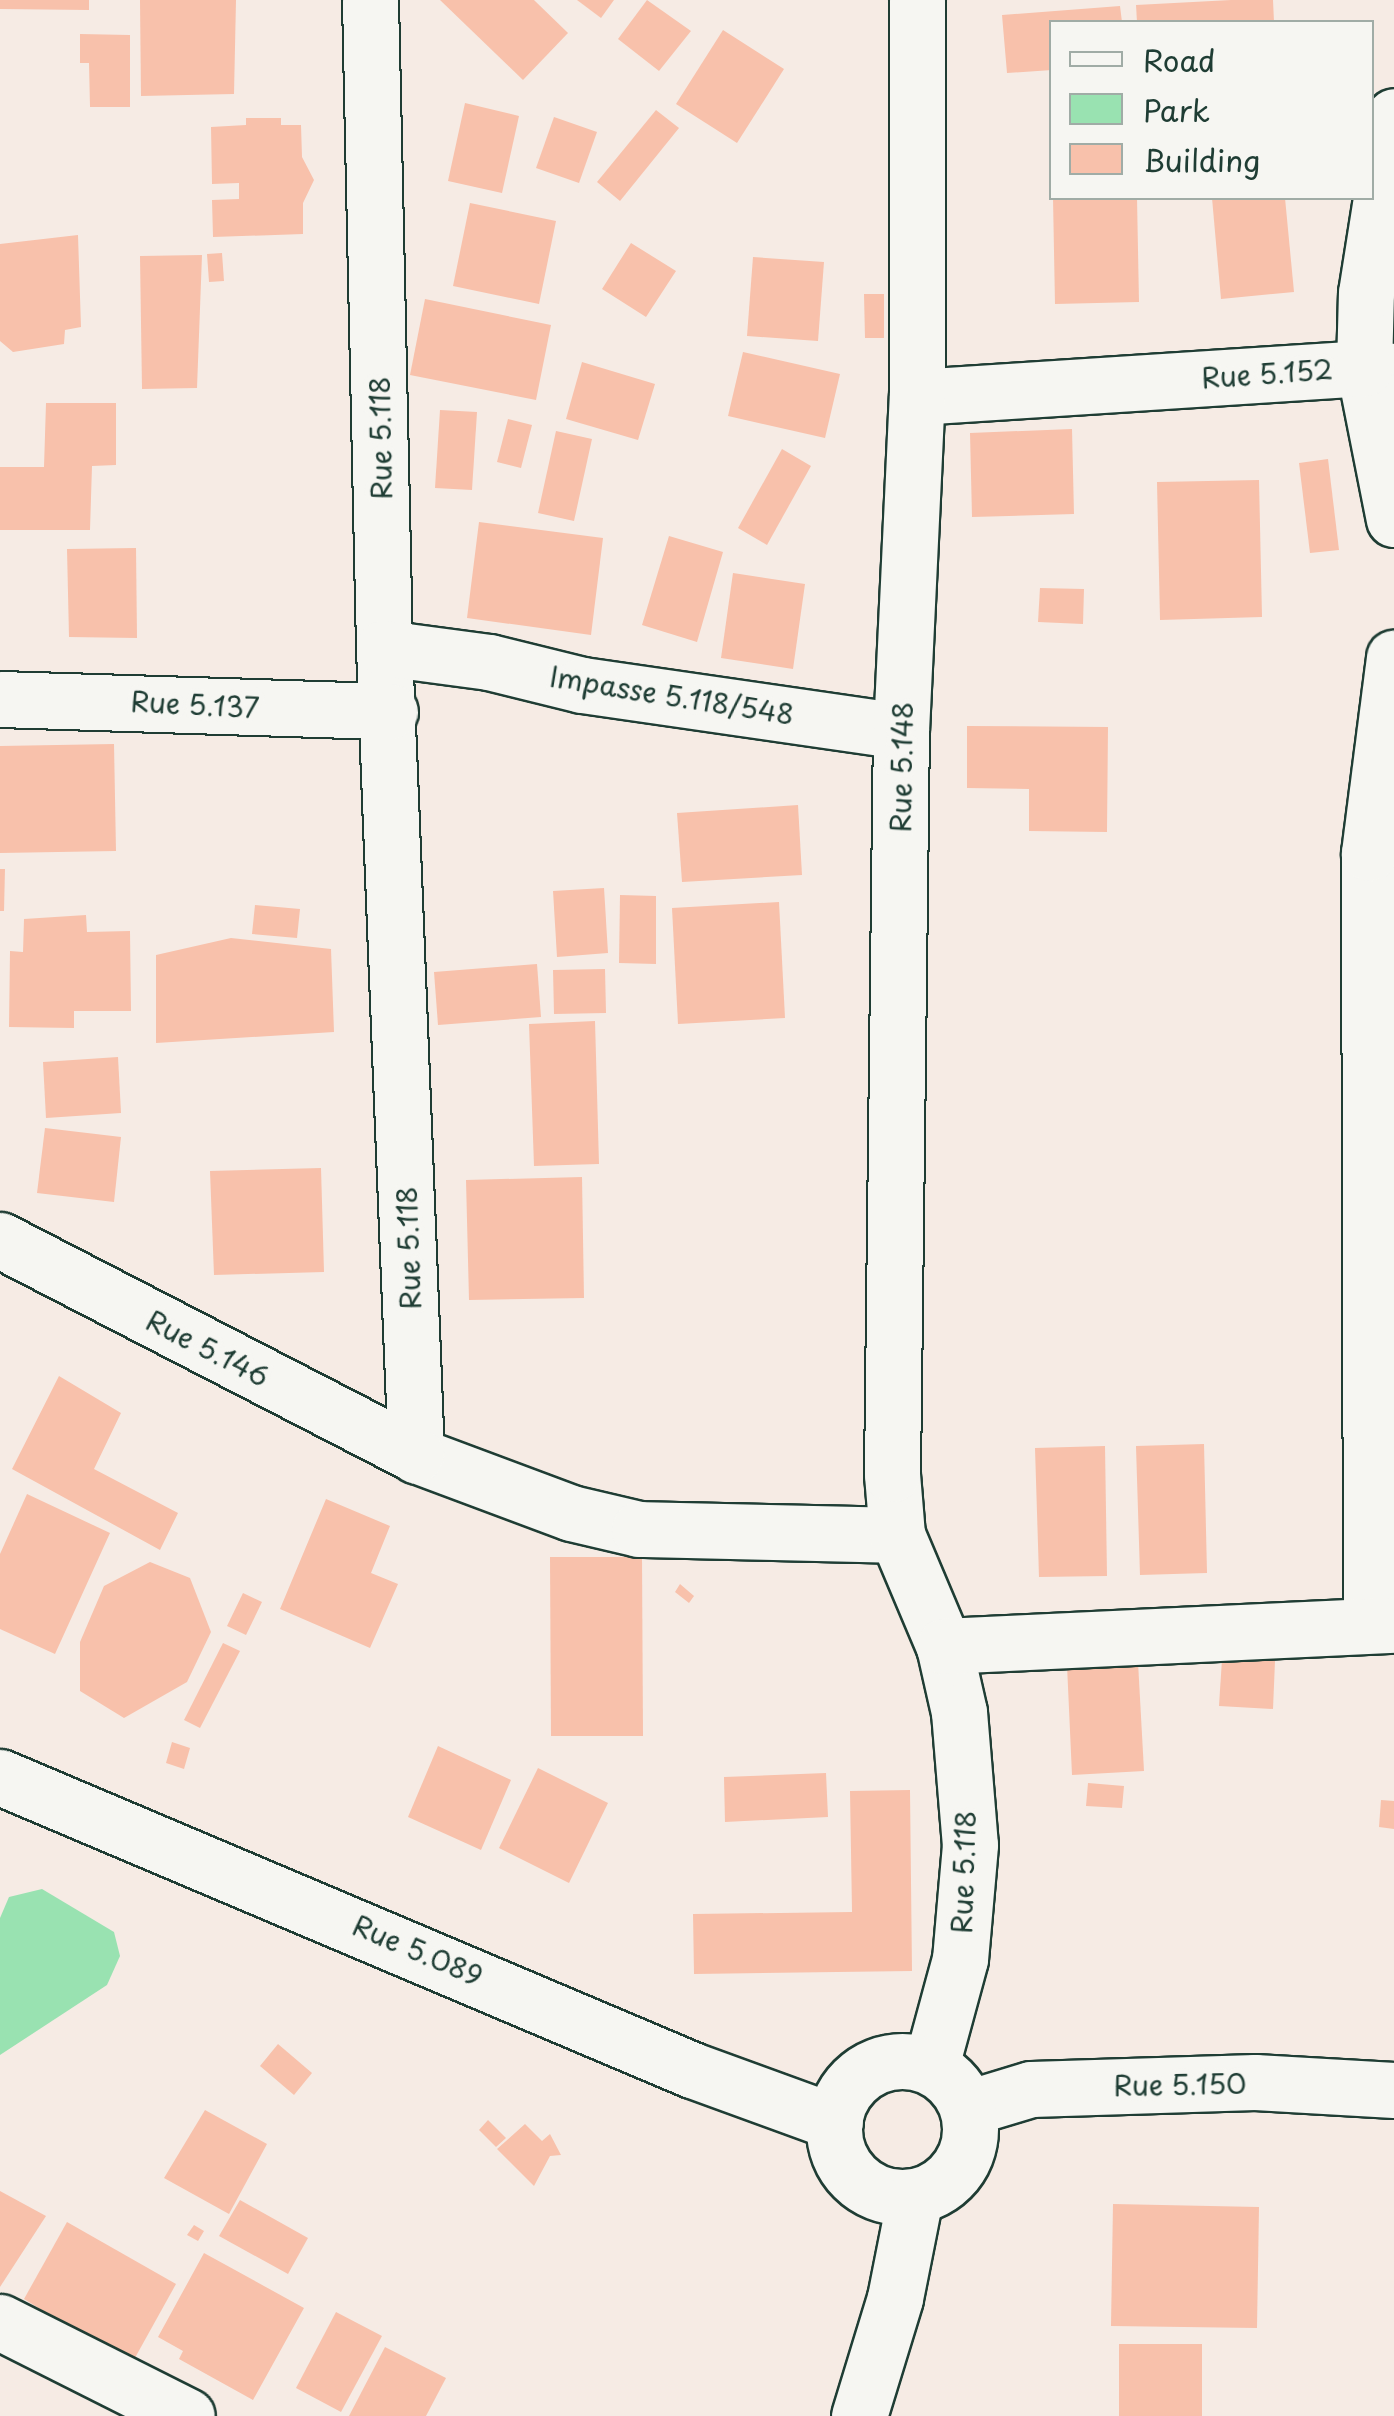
<!DOCTYPE html>
<html>
<head>
<meta charset="utf-8">
<style>
	body { margin:0 }
	#map { position:relative; width:1394px; height:2416px; overflow:hidden; background:#f6ebe4; font-family:"Playpen Sans",sans-serif }
	div>[style] { position:absolute }
	[style*='--x'] { left:calc(var(--x)*1px); top:calc(var(--y)*1px); width:calc(var(--w)*1px); rotate:calc(var(--a)*1deg) }
	.green>* { inset:0; background:#99e2b1 }
	.building>* { inset:0; background:#f8c1ab }
	.roads { filter:drop-shadow(2px 0 #1f3d34) drop-shadow(-2px 0 #1f3d34) drop-shadow(0 2px #1f3d34) drop-shadow(0 -2px #1f3d34) }
	.minor>* { height:55px; margin:-27.5px; padding:0 27.5px; transform-origin:27.5px; border-radius:27.5px; background:#f6f6f2 }
	.tertiary>* { height:55px; margin:-27.5px; padding:0 27.5px; transform-origin:27.5px; border-radius:27.5px; background:#f6f6f2 }
	.tertiary>.ring { margin:-27.5px; padding:0; box-sizing:content-box; background:none; border:55px solid #f6f6f2; border-radius:50% }
	span { translate:-50% -50%; white-space:nowrap; text-align:center; line-height:1.15; -webkit-text-stroke:10px #f6f6f2; paint-order:stroke }
	.street-label { font-size:28px; color:#1f3d34 }
	.legend { position:absolute; left:1049px; top:20px; width:325px; height:180px; box-sizing:border-box; background:#f6f6f2; border:2px solid #a0aca6; margin:0; padding:12px 18px; list-style:none; font-size:30px; color:#1f3d34 }
	.legend li { display:flex; align-items:center; gap:20px; height:50px }
	.legend b { width:50px; border:2px solid #a0aca6 }
</style>
</head>
<body>
<div id="map">
	<div class="green">
		<i style="clip-path:polygon(42px 1889px,114px 1932px,120px 1956px,107px 1985px,0 2055px,0 1918px,9px 1897px)"></i>
	</div>
	<div class="building">
		<i style="clip-path:polygon(0 0,89px 0,89px 10px,0 9px)"></i>
		<i style="clip-path:polygon(140px 0,236px 0,234px 94px,141px 96px)"></i>
		<i style="clip-path:polygon(440px 0,534px 0,568px 33px,523px 80px)"></i>
		<i style="clip-path:polygon(577px 0,614px 0,601px 18px)"></i>
		<i style="clip-path:polygon(647px 0,691px 31px,659px 71px,618px 39px)"></i>
		<i style="clip-path:polygon(1231px 0,1273px 0,1274px 22px,1137px 22px,1136px 5px)"></i>
		<i style="clip-path:polygon(1120px 6px,1122px 22px,1052px 22px,1052px 70px,1007px 73px,1002px 15px)"></i>
		<i style="clip-path:polygon(723px 30px,784px 69px,737px 143px,676px 104px)"></i>
		<i style="clip-path:polygon(80px 34px,130px 35px,130px 107px,90px 107px,89px 63px,80px 63px)"></i>
		<i style="clip-path:polygon(465px 103px,519px 116px,502px 193px,448px 181px)"></i>
		<i style="clip-path:polygon(656px 110px,679px 128px,620px 201px,597px 182px)"></i>
		<i style="clip-path:polygon(554px 117px,597px 132px,579px 183px,536px 168px)"></i>
		<i style="clip-path:polygon(246px 118px,281px 118px,281px 125px,301px 125px,302px 157px,314px 180px,303px 203px,303px 234px,213px 237px,212px 200px,239px 199px,239px 183px,212px 184px,211px 127px,246px 125px)"></i>
		<i style="clip-path:polygon(1053px 198px,1137px 198px,1139px 302px,1055px 304px)"></i>
		<i style="clip-path:polygon(1212px 198px,1285px 198px,1294px 292px,1221px 299px)"></i>
		<i style="clip-path:polygon(470px 203px,556px 221px,539px 304px,453px 286px)"></i>
		<i style="clip-path:polygon(78px 235px,81px 327px,65px 330px,64px 344px,13px 352px,0 341px,0 244px)"></i>
		<i style="clip-path:polygon(631px 243px,676px 271px,646px 317px,602px 289px)"></i>
		<i style="clip-path:polygon(222px 253px,224px 281px,209px 282px,207px 254px)"></i>
		<i style="clip-path:polygon(202px 255px,197px 388px,142px 389px,140px 256px)"></i>
		<i style="clip-path:polygon(753px 257px,824px 262px,818px 341px,747px 336px)"></i>
		<i style="clip-path:polygon(864px 294px,884px 294px,884px 338px,865px 338px)"></i>
		<i style="clip-path:polygon(425px 299px,551px 325px,536px 400px,410px 375px)"></i>
		<i style="clip-path:polygon(743px 352px,840px 374px,825px 438px,728px 416px)"></i>
		<i style="clip-path:polygon(582px 362px,655px 384px,638px 440px,566px 419px)"></i>
		<i style="clip-path:polygon(46px 403px,116px 403px,116px 465px,92px 466px,90px 530px,0 530px,0 467px,44px 467px)"></i>
		<i style="clip-path:polygon(440px 410px,477px 412px,472px 490px,435px 488px)"></i>
		<i style="clip-path:polygon(508px 419px,532px 425px,521px 468px,497px 462px)"></i>
		<i style="clip-path:polygon(1072px 429px,1074px 514px,972px 517px,970px 433px)"></i>
		<i style="clip-path:polygon(556px 431px,592px 439px,574px 521px,538px 513px)"></i>
		<i style="clip-path:polygon(782px 449px,811px 466px,767px 545px,738px 528px)"></i>
		<i style="clip-path:polygon(1328px 459px,1339px 550px,1310px 553px,1299px 463px)"></i>
		<i style="clip-path:polygon(1259px 480px,1262px 617px,1160px 620px,1157px 482px)"></i>
		<i style="clip-path:polygon(479px 522px,603px 538px,591px 635px,467px 618px)"></i>
		<i style="clip-path:polygon(669px 536px,723px 552px,697px 642px,642px 625px)"></i>
		<i style="clip-path:polygon(136px 548px,137px 638px,69px 637px,67px 549px)"></i>
		<i style="clip-path:polygon(733px 573px,805px 584px,793px 669px,721px 658px)"></i>
		<i style="clip-path:polygon(1040px 588px,1084px 589px,1083px 624px,1038px 622px)"></i>
		<i style="clip-path:polygon(967px 726px,1108px 727px,1107px 832px,1029px 831px,1029px 789px,967px 788px)"></i>
		<i style="clip-path:polygon(114px 744px,116px 851px,0 853px,0 746px)"></i>
		<i style="clip-path:polygon(798px 805px,802px 875px,682px 882px,677px 813px)"></i>
		<i style="clip-path:polygon(0 869px,5px 869px,4px 911px,0 911px)"></i>
		<i style="clip-path:polygon(604px 888px,608px 953px,557px 957px,553px 891px)"></i>
		<i style="clip-path:polygon(620px 895px,656px 896px,656px 964px,619px 963px)"></i>
		<i style="clip-path:polygon(779px 902px,785px 1018px,678px 1024px,672px 908px)"></i>
		<i style="clip-path:polygon(255px 905px,300px 909px,297px 938px,252px 934px)"></i>
		<i style="clip-path:polygon(86px 915px,87px 932px,130px 931px,131px 1011px,74px 1011px,74px 1028px,9px 1027px,10px 951px,23px 952px,24px 919px)"></i>
		<i style="clip-path:polygon(231px 938px,331px 949px,334px 1032px,156px 1043px,156px 955px)"></i>
		<i style="clip-path:polygon(537px 964px,541px 1017px,438px 1025px,434px 972px)"></i>
		<i style="clip-path:polygon(605px 969px,606px 1013px,554px 1014px,553px 970px)"></i>
		<i style="clip-path:polygon(595px 1021px,599px 1164px,534px 1166px,529px 1024px)"></i>
		<i style="clip-path:polygon(118px 1057px,121px 1113px,46px 1118px,43px 1062px)"></i>
		<i style="clip-path:polygon(45px 1128px,121px 1137px,114px 1202px,37px 1193px)"></i>
		<i style="clip-path:polygon(321px 1168px,324px 1272px,214px 1275px,210px 1171px)"></i>
		<i style="clip-path:polygon(582px 1177px,584px 1298px,469px 1300px,466px 1180px)"></i>
		<i style="clip-path:polygon(59px 1376px,121px 1413px,94px 1469px,178px 1513px,160px 1550px,12px 1469px)"></i>
		<i style="clip-path:polygon(1204px 1444px,1207px 1573px,1140px 1575px,1136px 1446px)"></i>
		<i style="clip-path:polygon(1105px 1446px,1107px 1576px,1039px 1577px,1035px 1448px)"></i>
		<i style="clip-path:polygon(27px 1494px,110px 1533px,55px 1654px,0 1629px,0 1554px)"></i>
		<i style="clip-path:polygon(326px 1499px,390px 1526px,371px 1573px,398px 1584px,370px 1648px,280px 1609px)"></i>
		<i style="clip-path:polygon(550px 1557px,642px 1557px,643px 1736px,551px 1736px)"></i>
		<i style="clip-path:polygon(150px 1562px,190px 1578px,211px 1632px,187px 1682px,124px 1718px,80px 1691px,80px 1642px,104px 1586px)"></i>
		<i style="clip-path:polygon(680px 1584px,694px 1596px,689px 1603px,675px 1592px)"></i>
		<i style="clip-path:polygon(243px 1593px,262px 1602px,246px 1635px,227px 1626px)"></i>
		<i style="clip-path:polygon(223px 1643px,240px 1651px,200px 1728px,184px 1720px)"></i>
		<i style="clip-path:polygon(1222px 1659px,1275px 1661px,1273px 1709px,1219px 1706px)"></i>
		<i style="clip-path:polygon(1138px 1662px,1144px 1771px,1072px 1775px,1067px 1665px)"></i>
		<i style="clip-path:polygon(172px 1742px,190px 1748px,184px 1769px,166px 1763px)"></i>
		<i style="clip-path:polygon(438px 1746px,511px 1780px,481px 1850px,408px 1817px)"></i>
		<i style="clip-path:polygon(538px 1768px,608px 1803px,569px 1883px,499px 1848px)"></i>
		<i style="clip-path:polygon(826px 1773px,828px 1817px,725px 1822px,724px 1777px)"></i>
		<i style="clip-path:polygon(1088px 1783px,1124px 1786px,1122px 1808px,1086px 1806px)"></i>
		<i style="clip-path:polygon(910px 1790px,912px 1971px,694px 1974px,693px 1914px,852px 1912px,850px 1791px)"></i>
		<i style="clip-path:polygon(1381px 1800px,1394px 1801px,1394px 1829px,1379px 1827px)"></i>
		<i style="clip-path:polygon(278px 2044px,312px 2073px,294px 2095px,260px 2066px)"></i>
		<i style="clip-path:polygon(205px 2110px,267px 2144px,229px 2214px,164px 2178px)"></i>
		<i style="clip-path:polygon(488px 2120px,506px 2138px,496px 2147px,479px 2130px)"></i>
		<i style="clip-path:polygon(525px 2124px,542px 2141px,550px 2134px,561px 2155px,550px 2156px,534px 2186px,497px 2149px)"></i>
		<i style="clip-path:polygon(0 2191px,46px 2216px,0 2287px)"></i>
		<i style="clip-path:polygon(240px 2200px,308px 2238px,288px 2274px,219px 2236px)"></i>
		<i style="clip-path:polygon(1113px 2204px,1259px 2207px,1257px 2328px,1111px 2326px)"></i>
		<i style="clip-path:polygon(67px 2222px,176px 2284px,131px 2365px,24px 2299px)"></i>
		<i style="clip-path:polygon(194px 2225px,204px 2231px,198px 2241px,187px 2235px)"></i>
		<i style="clip-path:polygon(204px 2253px,304px 2308px,253px 2400px,179px 2359px,183px 2351px,158px 2337px)"></i>
		<i style="clip-path:polygon(336px 2312px,382px 2336px,341px 2412px,296px 2388px)"></i>
		<i style="clip-path:polygon(1119px 2344px,1202px 2344px,1202px 2416px,1119px 2416px)"></i>
		<i style="clip-path:polygon(385px 2347px,446px 2378px,426px 2416px,349px 2416px)"></i>
	</div>
	<div class="roads">
		<div class="minor">
			<i style="--x:370;--y:0;--w:648;--a:88.76"></i>
			<i style="--x:384;--y:648;--w:808;--a:87.73"></i>
			<i style="--x:416;--y:1455;--w:165;--a:20.5"></i>
			<i style="--x:571;--y:1513;--w:70;--a:13.2"></i>
			<i style="--x:639;--y:1529;--w:258;--a:1.3"></i>
			<i style="--x:897;--y:1535;--w:121;--a:67.1"></i>
			<i style="--x:944;--y:1646;--w:68;--a:77.2"></i>
			<i style="--x:959;--y:1712;--w:133;--a:85.3"></i>
			<i style="--x:970;--y:1845;--w:114;--a:95"></i>
			<i style="--x:960;--y:1959;--w:111;--a:105.2"></i>
			<i style="--x:1394;--y:371;--w:30;--a:-174"></i>
			<i style="--x:1364;--y:368;--w:154;--a:78.8"></i>
			<i style="--x:917;--y:397;--w:448;--a:-3.7"></i>
			<i style="--x:1364;--y:368;--w:75;--a:-88.5"></i>
			<i style="--x:1366;--y:293;--w:179;--a:-81"></i>
			<i style="--x:384;--y:648;--w:106;--a:7.6"></i>
			<i style="--x:489;--y:662;--w:96;--a:13.9"></i>
			<i style="--x:582;--y:685;--w:322;--a:8.2"></i>
			<i style="--x:0;--y:699;--w:390;--a:1.8"></i>
			<i style="--x:0;--y:1240;--w:468;--a:27.3"></i>
			<i style="--x:897;--y:1535;--w:61;--a:-94.7"></i>
			<i style="--x:892;--y:1474;--w:743;--a:-89.31"></i>
			<i style="--x:901;--y:731;--w:334;--a:-87.3"></i>
			<i style="--x:917;--y:397;--w:397;--a:-90"></i>
			<i style="--x:1371;--y:1624;--w:771;--a:-90.15"></i>
			<i style="--x:1369;--y:853;--w:197;--a:-82.7"></i>
			<i style="--x:944;--y:1646;--w:450;--a:-2.7"></i>
			<i style="--x:968;--y:2108;--w:66;--a:-16.8"></i>
			<i style="--x:1031;--y:2089;--w:224;--a:-1.8"></i>
			<i style="--x:1255;--y:2082;--w:139;--a:3.3"></i>
			<i style="--x:0;--y:2322;--w:209;--a:26.7"></i>
		</div>
		<div class="tertiary">
			<i style="--x:0;--y:1777;--w:751;--a:22.95"></i>
			<i style="--x:692;--y:2070;--w:152;--a:20"></i>
			<i class="ring" style="left:834px;top:2061px;width:81px;height:81px"></i>
			<i style="--x:859;--y:2416;--w:123;--a:-73"></i>
			<i style="--x:895;--y:2298;--w:103;--a:-78.8"></i>
		</div>
	</div>
	<div class="street-label">
		<span style="left:1267px;top:373px;rotate:-4deg">Rue 5.152</span>
		<span style="left:380px;top:438px;rotate:-91deg">Rue 5.118</span>
		<span style="left:672px;top:695px;rotate:9deg">Impasse 5.118/548</span>
		<span style="left:195px;top:704px;rotate:3deg">Rue 5.137</span>
		<span style="left:901px;top:767px;rotate:-89deg">Rue 5.148</span>
		<span style="left:408px;top:1248px;rotate:-92deg">Rue 5.118</span>
		<span style="left:208px;top:1348px;rotate:27deg">Rue 5.146</span>
		<span style="left:963px;top:1872px;rotate:-88deg">Rue 5.118</span>
		<span style="left:418px;top:1950px;rotate:23deg">Rue 5.089</span>
		<span style="left:1180px;top:2084px;rotate:-1deg">Rue 5.150</span>
	</div>
	<ul class="legend">
	<li><b style="height:12px;background:#f6f6f2"></b>Road</li>
	<li><b style="height:28px;background:#99e2b1"></b>Park</li>
	<li><b style="height:28px;background:#f8c1ab"></b>Building</li>
	</ul>
</div>
</body>
</html>
